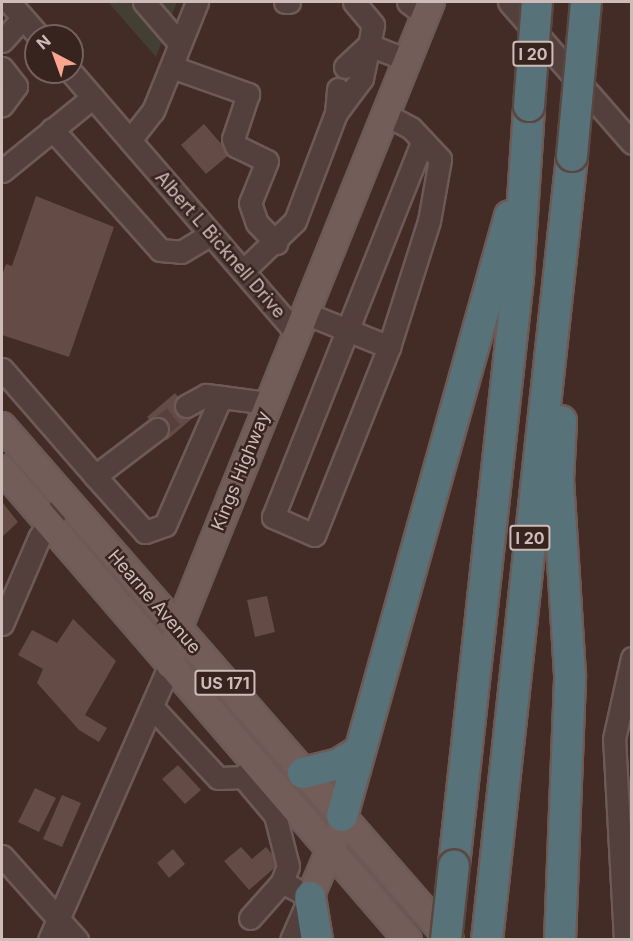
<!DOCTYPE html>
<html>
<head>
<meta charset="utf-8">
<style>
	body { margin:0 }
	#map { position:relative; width:633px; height:941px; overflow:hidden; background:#432b26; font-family:Inter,sans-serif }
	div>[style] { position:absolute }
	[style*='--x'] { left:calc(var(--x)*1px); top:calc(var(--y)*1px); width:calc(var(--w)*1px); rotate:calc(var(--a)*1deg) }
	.medical>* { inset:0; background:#443f33 }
	.building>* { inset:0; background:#654b45 }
	.minor-tunnel>* { height:21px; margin-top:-10.5px; transform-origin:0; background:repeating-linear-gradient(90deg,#58413c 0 21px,transparent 0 31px) }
	.roads { filter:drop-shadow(2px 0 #6d5a56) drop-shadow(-2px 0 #6d5a56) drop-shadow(0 2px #6d5a56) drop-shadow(0 -2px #6d5a56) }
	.minor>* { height:21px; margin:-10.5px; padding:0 10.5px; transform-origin:10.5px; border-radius:10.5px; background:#533f3b }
	.major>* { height:26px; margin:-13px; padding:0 13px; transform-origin:13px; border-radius:13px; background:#735d59 }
	.highway>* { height:30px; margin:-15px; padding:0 15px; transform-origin:15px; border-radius:15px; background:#587279 }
	.bridges { filter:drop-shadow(2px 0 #5a4742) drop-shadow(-2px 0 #5a4742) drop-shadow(0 2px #5a4742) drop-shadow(0 -2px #5a4742) }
	.highway-bridge>* { height:30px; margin:-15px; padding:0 15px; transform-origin:15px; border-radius:15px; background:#587279 }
	span { translate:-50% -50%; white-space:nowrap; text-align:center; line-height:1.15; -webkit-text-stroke:5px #38241f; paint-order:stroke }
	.shield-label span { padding:2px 4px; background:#38241f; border:2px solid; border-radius:4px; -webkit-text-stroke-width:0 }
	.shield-label { font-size:16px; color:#cdbcb8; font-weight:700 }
	.street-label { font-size:18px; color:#cdbcb8 }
	.frame { position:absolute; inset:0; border:3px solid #cdbcb8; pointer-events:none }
	.north { position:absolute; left:24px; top:24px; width:60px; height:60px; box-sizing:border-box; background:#38241f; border:2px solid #74615c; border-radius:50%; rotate:319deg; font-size:16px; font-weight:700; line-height:24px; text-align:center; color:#cdbcb8 }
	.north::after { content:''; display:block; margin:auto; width:21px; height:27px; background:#faa590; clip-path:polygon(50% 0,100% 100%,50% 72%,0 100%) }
</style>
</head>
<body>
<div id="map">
	<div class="medical">
		<i style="clip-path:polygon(108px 2px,177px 2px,156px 57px)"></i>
	</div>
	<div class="building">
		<i style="clip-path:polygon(204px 124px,230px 154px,206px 174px,181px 145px)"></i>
		<i style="clip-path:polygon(36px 196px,114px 227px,69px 357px,2px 335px,2px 275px,6px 264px,12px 266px)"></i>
		<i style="clip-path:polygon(175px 393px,195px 416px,167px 440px,147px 417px)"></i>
		<i style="clip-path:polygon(2px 502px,18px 522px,2px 537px)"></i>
		<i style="clip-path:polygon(267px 596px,275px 632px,255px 637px,247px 600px)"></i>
		<i style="clip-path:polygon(73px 619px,116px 661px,85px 715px,107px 728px,99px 742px,79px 730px,37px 683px,43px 669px,18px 655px,32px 630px,57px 643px)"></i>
		<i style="clip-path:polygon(178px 765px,201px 790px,185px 804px,162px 779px)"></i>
		<i style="clip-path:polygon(35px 788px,56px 798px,39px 832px,18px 822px)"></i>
		<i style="clip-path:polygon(62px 795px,81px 803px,62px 847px,43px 839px)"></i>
		<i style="clip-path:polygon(241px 847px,252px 859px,266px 847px,280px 863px,249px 890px,224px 861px)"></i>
		<i style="clip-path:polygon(173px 849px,185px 864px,169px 878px,157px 863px)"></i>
	</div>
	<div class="minor-tunnel">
		<i style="--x:157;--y:429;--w:37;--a:-38"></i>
	</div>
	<div class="roads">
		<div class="minor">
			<i style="--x:9;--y:2;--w:45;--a:48.6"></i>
			<i style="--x:144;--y:2;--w:55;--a:49.4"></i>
			<i style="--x:285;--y:2;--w:4;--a:0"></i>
			<i style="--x:354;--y:2;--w:30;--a:50"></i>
			<i style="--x:373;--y:25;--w:20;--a:101"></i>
			<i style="--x:369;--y:45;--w:41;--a:21.5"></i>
			<i style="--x:408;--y:2;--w:21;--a:37"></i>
			<i style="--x:509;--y:2;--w:187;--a:48.9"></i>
			<i style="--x:2;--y:41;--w:31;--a:-48"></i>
			<i style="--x:172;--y:67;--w:81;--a:19.6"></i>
			<i style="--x:248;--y:94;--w:47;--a:108.4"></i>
			<i style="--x:233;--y:139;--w:8;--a:67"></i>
			<i style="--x:236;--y:146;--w:34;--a:26"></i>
			<i style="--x:267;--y:161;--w:45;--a:112"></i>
			<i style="--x:250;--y:203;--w:21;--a:71"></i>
			<i style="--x:257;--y:223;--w:28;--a:46"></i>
			<i style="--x:345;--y:67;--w:33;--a:-43"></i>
			<i style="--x:2;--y:68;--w:23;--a:52"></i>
			<i style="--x:16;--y:86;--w:24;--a:126"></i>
			<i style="--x:71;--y:72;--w:346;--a:49.2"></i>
			<i style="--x:336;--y:113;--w:44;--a:-53.4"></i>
			<i style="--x:362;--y:78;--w:34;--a:-78"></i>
			<i style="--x:52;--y:129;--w:162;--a:48.2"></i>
			<i style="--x:160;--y:250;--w:21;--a:5"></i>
			<i style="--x:181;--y:252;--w:35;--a:-31"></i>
			<i style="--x:130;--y:140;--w:37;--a:-52"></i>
			<i style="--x:153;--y:111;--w:118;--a:-68"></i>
			<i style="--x:2;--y:171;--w:117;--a:-39.1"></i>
			<i style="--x:243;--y:271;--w:72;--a:-43.9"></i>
			<i style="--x:295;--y:221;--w:116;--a:-69.2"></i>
			<i style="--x:336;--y:113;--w:24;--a:-85"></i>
			<i style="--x:305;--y:313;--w:91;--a:22"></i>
			<i style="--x:389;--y:347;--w:132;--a:-72.4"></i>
			<i style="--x:429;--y:221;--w:63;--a:-79.9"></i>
			<i style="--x:440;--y:159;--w:42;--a:-133.1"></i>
			<i style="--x:411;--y:128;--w:30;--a:-152"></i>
			<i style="--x:389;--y:347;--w:202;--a:111.7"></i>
			<i style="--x:314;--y:535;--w:45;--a:-156.3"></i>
			<i style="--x:273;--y:517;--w:405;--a:-68.3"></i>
			<i style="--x:2;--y:369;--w:142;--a:49"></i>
			<i style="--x:186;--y:406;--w:23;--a:-29"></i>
			<i style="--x:206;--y:395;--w:63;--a:7.4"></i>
			<i style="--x:157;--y:429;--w:78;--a:142.8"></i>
			<i style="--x:95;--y:476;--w:75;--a:48.2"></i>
			<i style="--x:145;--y:532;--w:21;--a:-19"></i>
			<i style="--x:165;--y:525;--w:140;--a:-66.4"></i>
			<i style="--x:2;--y:624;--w:94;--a:-66.7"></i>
			<i style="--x:39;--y:538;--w:47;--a:-56.3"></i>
			<i style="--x:152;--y:707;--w:97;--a:47.1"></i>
			<i style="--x:218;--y:778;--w:25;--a:-2"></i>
			<i style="--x:243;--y:777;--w:13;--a:-51"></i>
			<i style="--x:243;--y:777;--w:50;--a:49.9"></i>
			<i style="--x:275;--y:815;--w:53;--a:75.7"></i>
			<i style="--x:288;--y:866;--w:17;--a:111"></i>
			<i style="--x:282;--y:882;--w:32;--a:28"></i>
			<i style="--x:310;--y:897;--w:47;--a:113.8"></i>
			<i style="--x:2;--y:856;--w:113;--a:48.2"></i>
			<i style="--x:250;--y:918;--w:48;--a:-48.4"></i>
			<i style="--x:49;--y:940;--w:300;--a:-66.3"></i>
			<i style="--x:625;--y:940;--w:201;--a:-93.1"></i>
			<i style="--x:614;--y:739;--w:83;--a:-77.5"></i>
		</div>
		<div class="major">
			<i style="--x:2;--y:426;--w:682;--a:48.92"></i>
			<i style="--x:2;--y:469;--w:622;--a:49.24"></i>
			<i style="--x:170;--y:665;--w:37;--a:-77"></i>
			<i style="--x:178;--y:629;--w:676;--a:-68.03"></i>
			<i style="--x:310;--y:897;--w:66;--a:-66.9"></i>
		</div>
		<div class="highway">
			<i style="--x:303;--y:773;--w:37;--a:-14"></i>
			<i style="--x:339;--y:764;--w:22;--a:-32"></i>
			<i style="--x:342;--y:816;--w:623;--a:-74.36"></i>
			<i style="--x:454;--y:865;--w:590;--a:-83.78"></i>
			<i style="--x:518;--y:278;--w:172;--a:-86.3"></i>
			<i style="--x:310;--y:897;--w:44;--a:80.8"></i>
			<i style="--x:487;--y:940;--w:789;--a:-83.81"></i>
			<i style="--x:560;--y:940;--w:265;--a:-87.8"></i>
			<i style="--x:570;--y:675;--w:194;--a:-93.5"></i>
			<i style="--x:558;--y:481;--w:60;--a:-87.1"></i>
		</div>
	</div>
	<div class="bridges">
		<div class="highway-bridge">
			<i style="--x:529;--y:106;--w:104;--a:-85.6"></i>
			<i style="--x:572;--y:156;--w:155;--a:-84.8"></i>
			<i style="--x:446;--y:940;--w:75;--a:-83.9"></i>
		</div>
	</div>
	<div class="shield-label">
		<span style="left:533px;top:54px">I 20</span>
		<span style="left:530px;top:538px">I 20</span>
		<span style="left:225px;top:683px">US 171</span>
	</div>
	<div class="street-label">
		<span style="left:220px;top:245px;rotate:49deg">Albert L Bicknell Drive</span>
		<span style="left:241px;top:471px;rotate:-68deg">Kings Highway</span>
		<span style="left:154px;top:602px;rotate:49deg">Hearne Avenue</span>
	</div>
	<div class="frame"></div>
	<div class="north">N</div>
</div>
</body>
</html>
